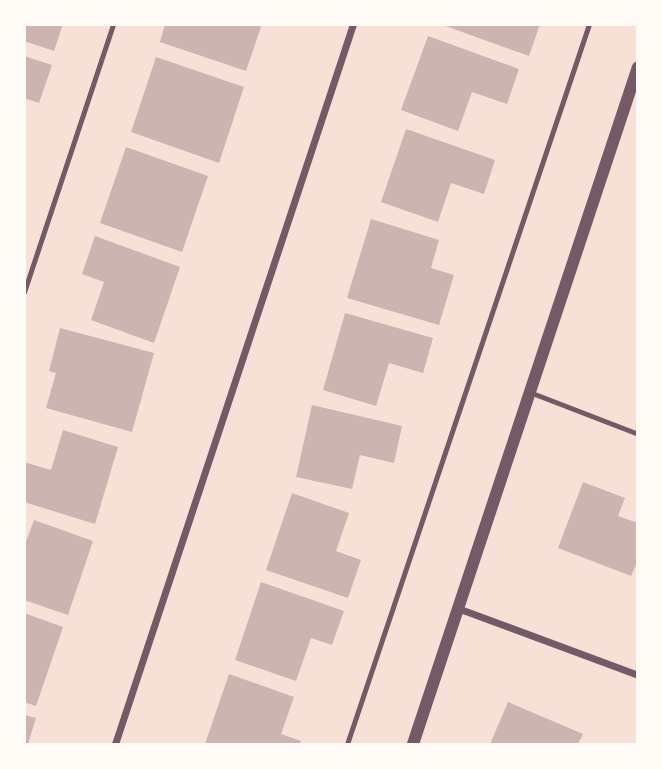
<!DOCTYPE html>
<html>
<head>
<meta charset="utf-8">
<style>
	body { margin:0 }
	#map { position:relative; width:662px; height:769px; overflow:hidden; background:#f7e1d7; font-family:"Space Grotesk",sans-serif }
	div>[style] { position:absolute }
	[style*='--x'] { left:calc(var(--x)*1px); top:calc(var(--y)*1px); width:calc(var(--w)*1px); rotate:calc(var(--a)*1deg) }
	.building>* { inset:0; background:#ccb4b1 }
	.service>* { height:5px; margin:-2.5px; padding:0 2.5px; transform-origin:2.5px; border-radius:2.5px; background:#755966 }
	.minor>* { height:7px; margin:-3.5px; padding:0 3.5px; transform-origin:3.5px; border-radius:3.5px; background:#755966 }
	.tertiary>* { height:12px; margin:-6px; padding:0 6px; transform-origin:6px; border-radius:6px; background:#755966 }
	span { translate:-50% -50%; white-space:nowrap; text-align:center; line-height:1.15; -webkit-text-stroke:5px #fffaf5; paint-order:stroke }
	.frame { position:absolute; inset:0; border:26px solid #fffaf5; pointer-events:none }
</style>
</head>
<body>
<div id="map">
	<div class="building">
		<i style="clip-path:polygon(24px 24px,63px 24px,54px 51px,24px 41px)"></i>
		<i style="clip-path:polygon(165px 24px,262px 24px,246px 71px,160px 42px)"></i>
		<i style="clip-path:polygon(440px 24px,540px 24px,529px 56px)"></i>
		<i style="clip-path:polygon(428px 36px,519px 69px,507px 104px,472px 92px,458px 131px,401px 110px)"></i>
		<i style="clip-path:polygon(24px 56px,52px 65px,39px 103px,24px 98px)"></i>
		<i style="clip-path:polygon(156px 57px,244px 87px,219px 163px,131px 132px)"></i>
		<i style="clip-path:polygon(406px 129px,495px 160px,484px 194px,451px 183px,438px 222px,381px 202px)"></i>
		<i style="clip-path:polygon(126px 147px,208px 176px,182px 252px,100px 223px)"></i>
		<i style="clip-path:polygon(371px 219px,439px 240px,431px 268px,454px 275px,439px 325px,347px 298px)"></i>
		<i style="clip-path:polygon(95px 236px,180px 267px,154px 343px,91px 320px,104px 282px,82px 274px)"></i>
		<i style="clip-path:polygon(345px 313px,433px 338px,423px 373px,389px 363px,376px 406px,323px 390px)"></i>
		<i style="clip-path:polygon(60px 328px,154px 353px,132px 432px,46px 408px,56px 373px,49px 371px)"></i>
		<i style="clip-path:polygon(312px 405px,402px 426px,394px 463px,360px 455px,352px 489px,296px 477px)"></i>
		<i style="clip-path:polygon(63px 430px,118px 447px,95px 524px,24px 502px,24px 462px,51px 470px)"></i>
		<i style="clip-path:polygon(583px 482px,625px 498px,618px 516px,638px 523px,638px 560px,631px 576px,558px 548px)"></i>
		<i style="clip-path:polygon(292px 493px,349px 513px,336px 551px,361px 560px,348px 598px,266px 570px)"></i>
		<i style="clip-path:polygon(34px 520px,93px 541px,68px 615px,24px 600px,24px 547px)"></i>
		<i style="clip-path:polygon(261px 582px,344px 611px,332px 645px,311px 638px,296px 681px,235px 660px)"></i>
		<i style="clip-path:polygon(24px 613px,63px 627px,36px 706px,24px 702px)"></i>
		<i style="clip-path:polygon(229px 674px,294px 697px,281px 734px,301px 741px,300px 744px,205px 744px)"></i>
		<i style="clip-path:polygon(508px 702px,583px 734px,578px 744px,490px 744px)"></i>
		<i style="clip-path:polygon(24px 715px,36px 718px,28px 744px,24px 744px)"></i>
	</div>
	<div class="service">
		<i style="--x:24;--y:292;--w:282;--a:-71.6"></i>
		<i style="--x:532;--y:393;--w:114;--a:21.1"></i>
		<i style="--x:347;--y:744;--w:760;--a:-71.42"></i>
	</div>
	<div class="minor">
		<i style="--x:460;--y:609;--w:190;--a:20.3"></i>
		<i style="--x:115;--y:744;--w:758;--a:-71.71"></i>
	</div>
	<div class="tertiary">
		<i style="--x:413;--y:744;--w:713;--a:-71.62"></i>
	</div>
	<div class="frame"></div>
</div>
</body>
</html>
